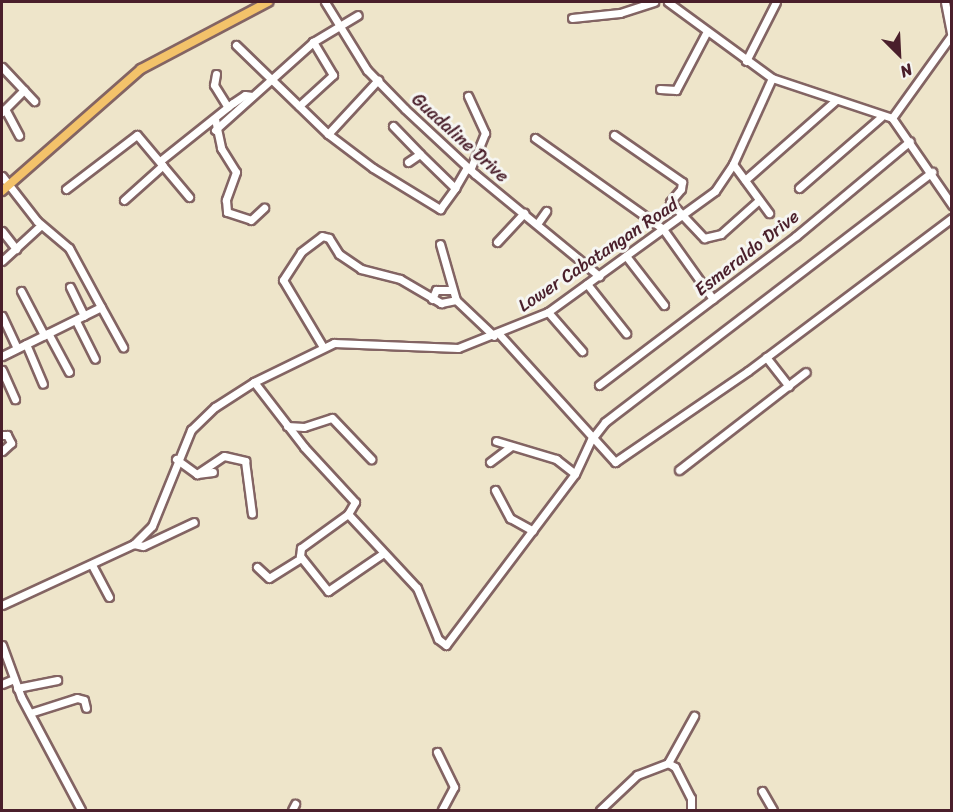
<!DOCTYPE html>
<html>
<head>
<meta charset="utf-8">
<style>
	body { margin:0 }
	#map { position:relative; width:953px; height:812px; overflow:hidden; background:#eee5ca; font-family:Sriracha,sans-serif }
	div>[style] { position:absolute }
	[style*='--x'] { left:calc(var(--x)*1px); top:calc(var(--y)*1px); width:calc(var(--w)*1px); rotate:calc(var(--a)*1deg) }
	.roads { filter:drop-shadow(2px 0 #836463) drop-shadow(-2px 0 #836463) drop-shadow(0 2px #836463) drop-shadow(0 -2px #836463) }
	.minor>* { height:7px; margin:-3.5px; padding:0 3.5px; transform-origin:3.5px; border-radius:3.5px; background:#fff }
	.major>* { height:8px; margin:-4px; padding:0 4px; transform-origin:4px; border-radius:4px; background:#f3c26a }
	span { translate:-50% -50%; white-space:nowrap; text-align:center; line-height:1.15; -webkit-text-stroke:6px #f6f6f2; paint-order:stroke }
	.street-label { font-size:18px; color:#4a1f2b }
	.frame { position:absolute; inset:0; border:3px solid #4a1f2b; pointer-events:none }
	.north { position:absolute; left:869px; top:24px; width:60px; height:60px; -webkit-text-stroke:4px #f6f6f2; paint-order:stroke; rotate:156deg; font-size:16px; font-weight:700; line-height:24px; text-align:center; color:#4a1f2b }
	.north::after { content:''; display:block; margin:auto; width:21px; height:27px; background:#4a1f2b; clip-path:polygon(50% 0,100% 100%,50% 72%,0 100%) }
</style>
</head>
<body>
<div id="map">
	<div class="roads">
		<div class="minor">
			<i style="--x:325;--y:2;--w:80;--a:58.3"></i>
			<i style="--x:367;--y:70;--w:54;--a:45.7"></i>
			<i style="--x:405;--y:109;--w:96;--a:42.9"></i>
			<i style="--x:475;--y:174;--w:161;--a:39.4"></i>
			<i style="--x:668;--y:2;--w:129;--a:36.2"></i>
			<i style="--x:772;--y:78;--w:126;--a:18.4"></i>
			<i style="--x:945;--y:2;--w:36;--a:79"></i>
			<i style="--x:572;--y:18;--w:48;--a:-5.9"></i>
			<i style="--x:620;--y:13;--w:36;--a:-18"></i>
			<i style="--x:236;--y:45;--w:128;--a:44.1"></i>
			<i style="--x:328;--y:134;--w:56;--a:37.1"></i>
			<i style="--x:373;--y:168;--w:79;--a:31.5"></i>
			<i style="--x:440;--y:209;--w:26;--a:-54"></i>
			<i style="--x:746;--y:61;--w:66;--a:-63"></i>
			<i style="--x:2;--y:67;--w:47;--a:46.7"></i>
			<i style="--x:216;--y:74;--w:11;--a:100"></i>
			<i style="--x:214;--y:85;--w:26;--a:58"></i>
			<i style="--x:660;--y:89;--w:16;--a:4"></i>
			<i style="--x:676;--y:90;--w:64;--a:-62.2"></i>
			<i style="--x:468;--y:96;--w:41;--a:65.3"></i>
			<i style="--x:485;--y:133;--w:40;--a:112"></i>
			<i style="--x:299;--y:106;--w:46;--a:-42.4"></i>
			<i style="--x:333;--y:75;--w:39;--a:-121"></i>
			<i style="--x:5;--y:109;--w:30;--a:62"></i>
			<i style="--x:2;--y:112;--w:31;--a:-45"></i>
			<i style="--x:892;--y:118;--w:106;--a:55.4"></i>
			<i style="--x:892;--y:118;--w:101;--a:-54.3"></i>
			<i style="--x:215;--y:119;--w:30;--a:78"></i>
			<i style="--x:221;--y:148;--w:28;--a:58"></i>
			<i style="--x:236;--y:172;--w:30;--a:110"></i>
			<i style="--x:226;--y:200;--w:12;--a:85"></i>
			<i style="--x:227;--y:212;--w:25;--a:18"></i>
			<i style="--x:251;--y:220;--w:18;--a:-43"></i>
			<i style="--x:393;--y:126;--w:39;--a:46"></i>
			<i style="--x:215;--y:130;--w:132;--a:-41.9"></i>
			<i style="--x:313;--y:42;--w:52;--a:-31"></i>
			<i style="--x:328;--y:134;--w:74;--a:-47.2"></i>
			<i style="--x:614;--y:135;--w:83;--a:34.7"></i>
			<i style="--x:682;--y:182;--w:7;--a:98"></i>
			<i style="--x:681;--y:189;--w:17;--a:130"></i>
			<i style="--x:670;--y:202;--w:50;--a:46.6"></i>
			<i style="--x:704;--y:238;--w:17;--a:-13"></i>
			<i style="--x:721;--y:234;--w:51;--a:-41.8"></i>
			<i style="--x:535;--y:138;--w:157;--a:35.4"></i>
			<i style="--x:663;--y:229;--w:86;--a:54.5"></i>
			<i style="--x:160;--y:161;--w:93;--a:-38.5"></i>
			<i style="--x:233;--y:103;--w:14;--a:-34"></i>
			<i style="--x:245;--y:95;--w:7;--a:8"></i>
			<i style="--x:408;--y:162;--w:14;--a:-34"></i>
			<i style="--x:420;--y:154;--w:49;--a:44.2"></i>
			<i style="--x:455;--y:188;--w:24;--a:-60"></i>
			<i style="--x:733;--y:164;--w:61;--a:53.7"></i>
			<i style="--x:2;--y:176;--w:57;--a:52.1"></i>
			<i style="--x:37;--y:221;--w:42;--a:40.2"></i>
			<i style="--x:69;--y:248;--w:67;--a:61.5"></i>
			<i style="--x:745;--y:180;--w:121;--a:-41.3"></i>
			<i style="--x:799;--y:188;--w:108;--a:-40.9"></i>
			<i style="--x:66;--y:189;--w:89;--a:-37.3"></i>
			<i style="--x:137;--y:135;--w:81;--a:50"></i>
			<i style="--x:124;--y:200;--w:52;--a:-41.9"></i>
			<i style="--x:537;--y:224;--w:16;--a:-55"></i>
			<i style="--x:2;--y:231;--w:23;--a:52"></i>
			<i style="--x:497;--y:242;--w:40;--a:-47"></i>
			<i style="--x:440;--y:244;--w:58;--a:74.1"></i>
			<i style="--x:456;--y:300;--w:52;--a:43.5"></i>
			<i style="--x:626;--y:256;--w:62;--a:52.2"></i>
			<i style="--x:2;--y:261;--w:53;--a:-42.7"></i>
			<i style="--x:587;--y:284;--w:63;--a:51.5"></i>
			<i style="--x:70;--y:287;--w:32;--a:64"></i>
			<i style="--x:21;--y:291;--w:50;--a:62.4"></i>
			<i style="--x:432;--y:299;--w:10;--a:-66"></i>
			<i style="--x:436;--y:290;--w:16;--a:0"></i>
			<i style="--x:548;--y:312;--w:52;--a:48.9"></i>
			<i style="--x:2;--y:316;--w:35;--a:65"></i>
			<i style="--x:76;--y:321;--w:42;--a:63.4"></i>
			<i style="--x:48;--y:333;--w:44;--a:61.7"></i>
			<i style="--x:499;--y:334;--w:173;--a:47.8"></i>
			<i style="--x:615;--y:462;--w:161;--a:-34.4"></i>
			<i style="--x:748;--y:371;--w:255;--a:-36.9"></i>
			<i style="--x:26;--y:344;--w:43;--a:67"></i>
			<i style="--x:323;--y:347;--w:78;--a:-120.8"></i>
			<i style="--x:283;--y:280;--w:33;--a:-57"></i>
			<i style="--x:301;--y:252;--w:26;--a:-37"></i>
			<i style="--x:322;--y:236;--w:7;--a:16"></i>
			<i style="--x:329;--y:238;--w:19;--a:58"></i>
			<i style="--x:339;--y:254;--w:27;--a:34"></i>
			<i style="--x:361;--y:269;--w:40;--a:14.4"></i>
			<i style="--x:400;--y:279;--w:48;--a:30.3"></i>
			<i style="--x:441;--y:303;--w:15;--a:-11"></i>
			<i style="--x:2;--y:356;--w:110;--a:-26.3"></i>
			<i style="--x:101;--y:307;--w:46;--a:61.2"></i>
			<i style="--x:766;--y:357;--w:37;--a:52"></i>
			<i style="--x:2;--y:370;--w:32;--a:66"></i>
			<i style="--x:254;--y:382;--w:82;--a:52.4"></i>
			<i style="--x:304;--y:447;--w:75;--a:47.2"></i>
			<i style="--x:355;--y:502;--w:14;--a:120"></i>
			<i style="--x:348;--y:514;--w:58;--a:144.1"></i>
			<i style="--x:301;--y:548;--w:8;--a:97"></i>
			<i style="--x:300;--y:556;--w:45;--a:51.3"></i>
			<i style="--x:328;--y:591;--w:65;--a:-34.4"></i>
			<i style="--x:599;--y:385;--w:247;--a:-37.1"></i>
			<i style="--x:796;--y:236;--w:148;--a:-39.8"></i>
			<i style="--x:287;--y:426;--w:17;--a:3"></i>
			<i style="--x:304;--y:427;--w:29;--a:-18"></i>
			<i style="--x:332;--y:418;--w:57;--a:46.4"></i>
			<i style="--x:2;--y:435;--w:5;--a:0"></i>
			<i style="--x:7;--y:435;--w:9;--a:63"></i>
			<i style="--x:11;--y:443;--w:12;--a:138"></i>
			<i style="--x:496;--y:441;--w:63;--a:16.7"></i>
			<i style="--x:556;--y:459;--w:24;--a:38"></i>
			<i style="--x:176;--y:459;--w:26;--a:36"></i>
			<i style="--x:197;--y:474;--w:16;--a:-7"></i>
			<i style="--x:490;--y:462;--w:26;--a:-37"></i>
			<i style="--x:679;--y:470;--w:160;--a:-37.7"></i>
			<i style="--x:197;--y:474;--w:32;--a:-34"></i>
			<i style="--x:224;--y:456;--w:22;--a:13"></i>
			<i style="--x:245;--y:461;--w:53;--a:82.5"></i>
			<i style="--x:495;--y:490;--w:32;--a:62"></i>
			<i style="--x:510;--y:518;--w:26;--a:29"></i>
			<i style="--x:348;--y:514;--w:101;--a:47"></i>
			<i style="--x:417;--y:588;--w:55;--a:67.6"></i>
			<i style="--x:438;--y:639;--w:10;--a:37"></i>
			<i style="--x:446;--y:645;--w:214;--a:-53"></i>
			<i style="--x:575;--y:474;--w:38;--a:-65"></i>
			<i style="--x:591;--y:440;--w:23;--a:-52"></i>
			<i style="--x:605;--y:422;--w:412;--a:-37.4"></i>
			<i style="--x:134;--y:544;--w:9;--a:13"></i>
			<i style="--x:143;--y:546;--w:56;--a:-25.2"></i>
			<i style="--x:92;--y:565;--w:36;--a:62"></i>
			<i style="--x:257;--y:567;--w:16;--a:43"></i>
			<i style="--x:269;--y:578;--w:38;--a:-32"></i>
			<i style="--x:2;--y:605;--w:145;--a:-24.8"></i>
			<i style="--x:134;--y:544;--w:25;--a:-45"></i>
			<i style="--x:152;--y:526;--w:104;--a:-67.9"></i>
			<i style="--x:191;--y:430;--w:33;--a:-44"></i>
			<i style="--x:215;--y:407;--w:46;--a:-32.7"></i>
			<i style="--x:254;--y:382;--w:89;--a:-26"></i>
			<i style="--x:334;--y:343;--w:124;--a:2.3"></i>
			<i style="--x:458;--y:348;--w:97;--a:-21.8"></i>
			<i style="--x:548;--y:312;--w:206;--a:-35.9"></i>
			<i style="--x:715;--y:191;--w:32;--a:-56"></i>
			<i style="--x:733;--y:164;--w:94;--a:-65.6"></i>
			<i style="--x:2;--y:645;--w:55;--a:69.9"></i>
			<i style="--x:21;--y:697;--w:128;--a:62"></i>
			<i style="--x:2;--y:684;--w:13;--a:-23"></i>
			<i style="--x:17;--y:688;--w:41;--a:-11.3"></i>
			<i style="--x:30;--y:713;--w:49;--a:-17.7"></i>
			<i style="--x:77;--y:698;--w:7;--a:16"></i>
			<i style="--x:84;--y:700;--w:8;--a:76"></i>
			<i style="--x:437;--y:752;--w:39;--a:64"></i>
			<i style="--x:454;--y:787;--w:26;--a:118"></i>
			<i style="--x:668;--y:763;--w:54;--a:-61"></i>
			<i style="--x:762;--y:791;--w:22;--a:60"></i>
			<i style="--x:292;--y:810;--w:7;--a:-63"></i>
			<i style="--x:600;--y:810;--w:51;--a:-43.4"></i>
			<i style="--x:637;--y:775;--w:33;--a:-21"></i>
			<i style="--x:668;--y:763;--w:8;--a:30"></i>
			<i style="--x:675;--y:767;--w:35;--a:63"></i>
			<i style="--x:691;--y:798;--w:12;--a:90"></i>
		</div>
		<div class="major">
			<i style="--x:2;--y:191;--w:185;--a:-41.3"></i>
			<i style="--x:141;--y:69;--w:144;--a:-27.8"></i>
		</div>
	</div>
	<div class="street-label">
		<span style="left:460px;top:138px;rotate:42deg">Guadaline Drive</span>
		<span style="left:747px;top:253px;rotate:-38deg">Esmeraldo Drive</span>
		<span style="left:598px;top:255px;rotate:-34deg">Lower Cabatangan Road</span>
	</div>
	<div class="frame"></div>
	<div class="north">N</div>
</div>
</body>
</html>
